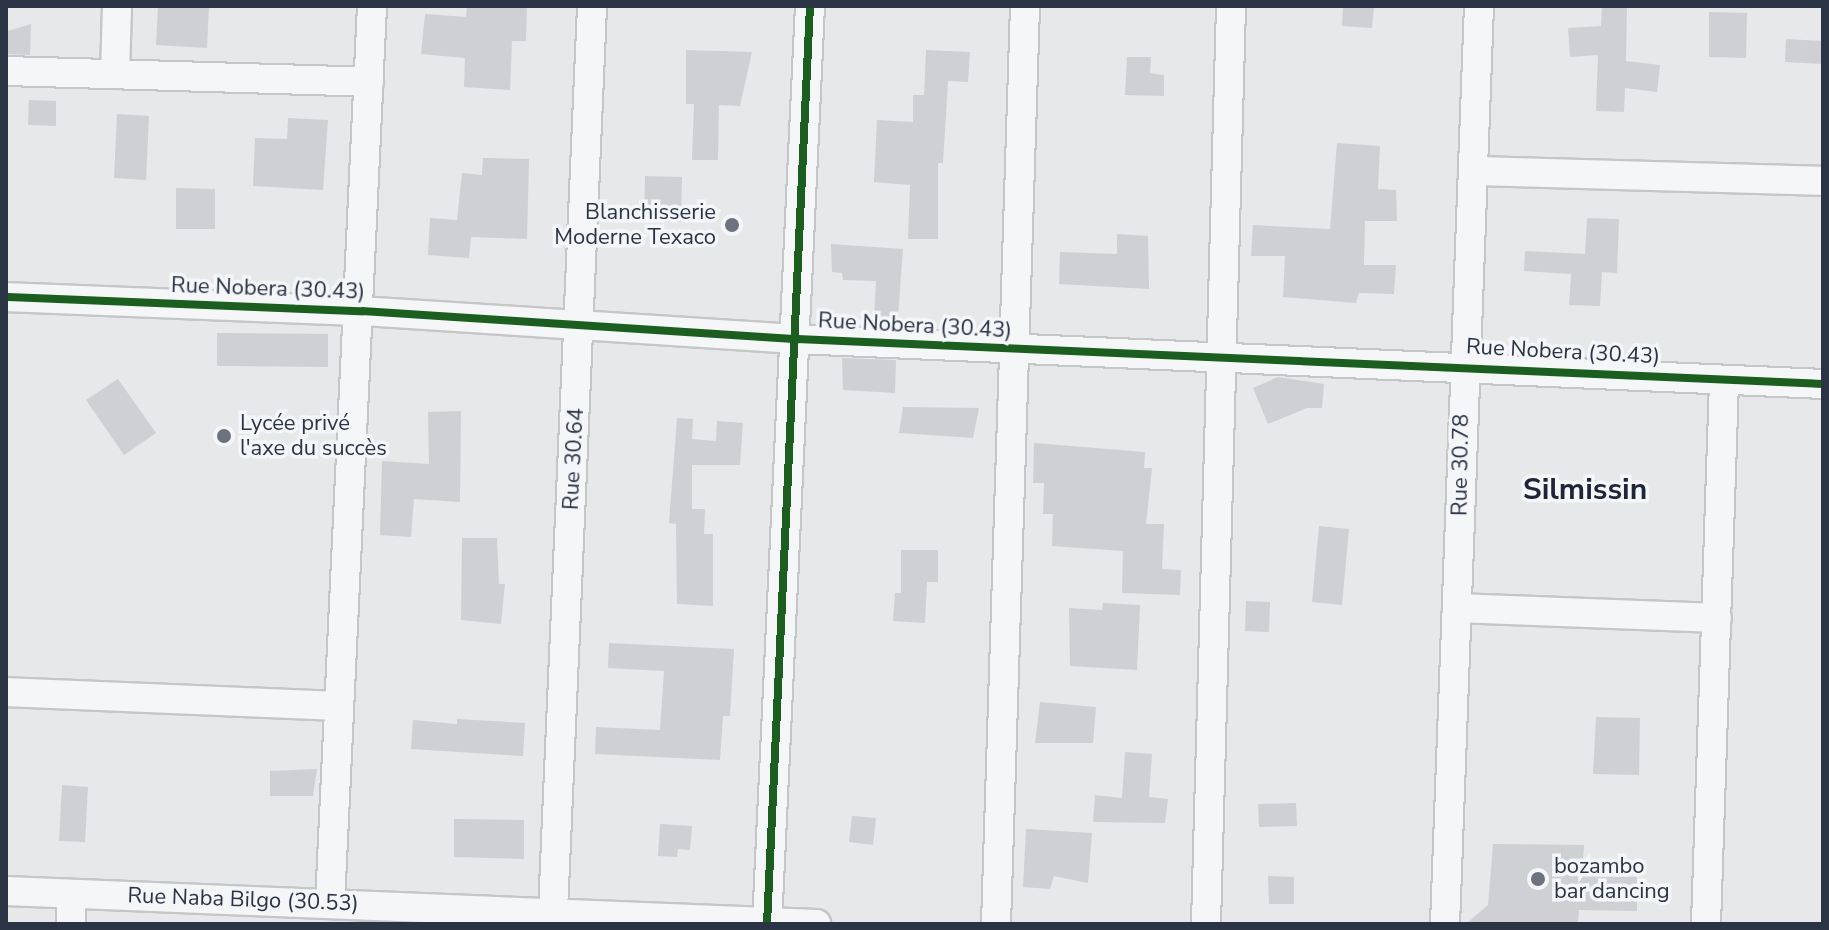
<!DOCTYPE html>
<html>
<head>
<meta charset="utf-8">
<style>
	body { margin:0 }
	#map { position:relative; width:1829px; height:930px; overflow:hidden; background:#e6e8ea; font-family:"Nunito Sans",sans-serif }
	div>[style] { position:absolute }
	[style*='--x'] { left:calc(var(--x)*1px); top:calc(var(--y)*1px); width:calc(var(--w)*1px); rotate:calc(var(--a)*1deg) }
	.building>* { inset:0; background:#ced0d3 }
	.roads { filter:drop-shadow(2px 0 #c4c6c8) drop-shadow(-2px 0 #c4c6c8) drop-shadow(0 2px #c4c6c8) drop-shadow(0 -2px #c4c6c8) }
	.minor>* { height:28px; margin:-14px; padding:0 14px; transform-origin:14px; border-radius:14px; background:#f5f6f7 }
	.cycleway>* { height:8px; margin:-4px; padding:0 4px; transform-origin:4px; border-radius:4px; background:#1b5e20 }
	.dots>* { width:22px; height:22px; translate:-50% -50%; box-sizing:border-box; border:4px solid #f4f6f9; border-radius:50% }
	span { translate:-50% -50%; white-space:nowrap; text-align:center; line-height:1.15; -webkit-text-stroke:7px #f4f6f9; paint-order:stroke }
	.poi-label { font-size:22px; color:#2b3445 }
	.right { translate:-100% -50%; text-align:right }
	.left { translate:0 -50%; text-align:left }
	.street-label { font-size:22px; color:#2b3445 }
	.district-label { font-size:30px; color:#1d2536; font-weight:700 }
	.frame { position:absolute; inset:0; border:8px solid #2b3445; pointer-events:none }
</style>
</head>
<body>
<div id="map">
	<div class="building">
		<i style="clip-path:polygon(158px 6px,209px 6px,207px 48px,156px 45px)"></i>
		<i style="clip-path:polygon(467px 6px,527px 6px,526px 41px,512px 41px,510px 90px,464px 87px,465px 58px,421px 54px,425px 14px,466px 17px)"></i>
		<i style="clip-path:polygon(1343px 6px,1374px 6px,1372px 28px,1342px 26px)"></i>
		<i style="clip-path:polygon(1602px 6px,1627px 6px,1626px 61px,1660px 65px,1657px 92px,1625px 88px,1624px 112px,1596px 111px,1598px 55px,1570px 57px,1568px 28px,1601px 26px)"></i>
		<i style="clip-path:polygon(1709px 12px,1747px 13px,1746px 58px,1709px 57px)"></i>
		<i style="clip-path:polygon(31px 24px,30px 55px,8px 54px,8px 31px)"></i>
		<i style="clip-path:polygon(1786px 39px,1823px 41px,1823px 64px,1785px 62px)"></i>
		<i style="clip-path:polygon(686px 50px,752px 52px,740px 106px,719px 105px,718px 160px,692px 160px,694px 104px,686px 104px)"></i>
		<i style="clip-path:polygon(926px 50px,970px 52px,968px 82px,948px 81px,943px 163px,938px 163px,938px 239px,908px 239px,910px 185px,874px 182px,877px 120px,913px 122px,913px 95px,924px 95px)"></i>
		<i style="clip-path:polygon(1127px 57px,1151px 57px,1150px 73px,1164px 75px,1164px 96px,1125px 95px)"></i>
		<i style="clip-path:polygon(29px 100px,56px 101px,56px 126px,28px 125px)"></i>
		<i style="clip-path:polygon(117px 114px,149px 116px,146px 180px,114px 178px)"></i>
		<i style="clip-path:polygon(288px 118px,328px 120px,323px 190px,253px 186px,255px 138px,287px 139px)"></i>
		<i style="clip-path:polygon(1337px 143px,1380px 146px,1378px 189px,1396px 190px,1397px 221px,1365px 221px,1364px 265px,1396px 265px,1394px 294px,1359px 293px,1356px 303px,1283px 297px,1285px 256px,1251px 256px,1253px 225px,1330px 229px)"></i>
		<i style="clip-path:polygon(483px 158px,529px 159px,527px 239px,471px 237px,469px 258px,428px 255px,430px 218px,457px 220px,462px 173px,482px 175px)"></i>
		<i style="clip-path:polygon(645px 176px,682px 177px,681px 222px,644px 222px)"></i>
		<i style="clip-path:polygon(176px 188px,215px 189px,215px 229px,176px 229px)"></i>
		<i style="clip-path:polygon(1587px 218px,1619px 219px,1617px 273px,1602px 272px,1600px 306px,1569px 305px,1571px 274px,1524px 271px,1525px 251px,1585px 254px)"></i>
		<i style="clip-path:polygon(1117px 234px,1148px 236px,1149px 289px,1059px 284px,1060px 252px,1117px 254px)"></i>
		<i style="clip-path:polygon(831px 244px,903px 249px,898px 316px,874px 317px,876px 281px,843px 280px,842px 273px,832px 272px)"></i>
		<i style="clip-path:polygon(217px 333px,328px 334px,328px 367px,217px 366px)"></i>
		<i style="clip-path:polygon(842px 358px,896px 360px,895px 393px,843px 390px)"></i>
		<i style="clip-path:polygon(1278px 377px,1324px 384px,1322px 408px,1307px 408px,1268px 424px,1253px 388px)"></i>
		<i style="clip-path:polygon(118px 379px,156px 433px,124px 455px,86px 400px)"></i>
		<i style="clip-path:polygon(903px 407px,979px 408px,973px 438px,899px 433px)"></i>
		<i style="clip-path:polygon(461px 411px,460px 502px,414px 499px,411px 537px,380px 535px,382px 461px,429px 464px,428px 412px)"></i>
		<i style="clip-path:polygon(677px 418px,693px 419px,692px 439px,716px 441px,717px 421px,743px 423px,740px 465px,692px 465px,692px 509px,705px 509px,704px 534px,713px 534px,713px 606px,677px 604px,676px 524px,669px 523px)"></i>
		<i style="clip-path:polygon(1034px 443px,1145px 452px,1144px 468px,1152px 468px,1146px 524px,1164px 524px,1162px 569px,1181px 570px,1180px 595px,1122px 593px,1123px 551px,1052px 546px,1053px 514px,1043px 514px,1044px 483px,1033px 483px)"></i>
		<i style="clip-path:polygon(1319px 526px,1349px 529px,1342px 605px,1312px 602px)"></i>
		<i style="clip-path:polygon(462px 538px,497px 538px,499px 584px,505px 584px,501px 624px,461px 620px)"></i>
		<i style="clip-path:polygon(901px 550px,938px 550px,938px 582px,927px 582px,925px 623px,893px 621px,895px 593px,901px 593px)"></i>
		<i style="clip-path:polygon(1246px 601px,1270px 602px,1269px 632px,1245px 631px)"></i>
		<i style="clip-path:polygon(1103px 603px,1140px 605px,1137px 670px,1070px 666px,1069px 608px,1102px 610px)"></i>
		<i style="clip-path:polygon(609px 643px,734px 649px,730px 716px,723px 716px,720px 760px,595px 754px,596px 727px,660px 730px,664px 671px,608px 668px)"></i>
		<i style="clip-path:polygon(1040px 702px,1096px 707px,1093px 743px,1035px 743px)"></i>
		<i style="clip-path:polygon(1596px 717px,1640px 718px,1639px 775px,1593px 774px)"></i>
		<i style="clip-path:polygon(457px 719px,525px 723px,523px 756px,411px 749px,413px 720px,457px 724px)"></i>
		<i style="clip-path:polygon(1125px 752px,1152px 754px,1149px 797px,1168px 799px,1165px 823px,1093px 822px,1095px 795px,1122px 798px)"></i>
		<i style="clip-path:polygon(317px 769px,313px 796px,270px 796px,270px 771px)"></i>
		<i style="clip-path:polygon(62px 785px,88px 787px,85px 842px,59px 841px)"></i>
		<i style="clip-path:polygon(1296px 803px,1297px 826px,1259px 827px,1258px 804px)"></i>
		<i style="clip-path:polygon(852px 816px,876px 818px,873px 845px,849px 842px)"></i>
		<i style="clip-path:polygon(454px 819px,524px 820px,524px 859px,454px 857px)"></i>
		<i style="clip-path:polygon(660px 824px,692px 826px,690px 850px,678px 849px,677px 857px,658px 856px)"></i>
		<i style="clip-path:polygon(1026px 829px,1092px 833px,1088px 883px,1054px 876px,1050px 889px,1023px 887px)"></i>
		<i style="clip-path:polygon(1493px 844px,1584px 845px,1582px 876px,1637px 877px,1637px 911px,1579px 910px,1578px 924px,1466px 924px,1488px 905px)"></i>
		<i style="clip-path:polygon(1268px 876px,1294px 877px,1294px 904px,1269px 904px)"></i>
	</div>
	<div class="roads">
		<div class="minor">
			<i style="--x:6;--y:71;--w:363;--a:1.7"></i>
			<i style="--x:115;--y:74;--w:68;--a:-88.3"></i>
			<i style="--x:1473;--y:171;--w:350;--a:1.6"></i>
			<i style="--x:6;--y:297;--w:356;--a:2.3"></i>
			<i style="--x:362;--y:311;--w:436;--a:3.7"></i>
			<i style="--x:797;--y:339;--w:1027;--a:2.51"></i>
			<i style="--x:1457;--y:608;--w:260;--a:2.2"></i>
			<i style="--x:6;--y:692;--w:331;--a:2.4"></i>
			<i style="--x:6;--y:891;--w:811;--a:2.33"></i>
			<i style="--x:330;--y:903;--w:898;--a:-87.32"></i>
			<i style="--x:553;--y:911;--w:906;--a:-87.53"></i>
			<i style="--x:71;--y:924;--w:30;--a:-90"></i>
			<i style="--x:767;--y:924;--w:919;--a:-87.32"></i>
			<i style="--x:996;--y:924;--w:918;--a:-88.19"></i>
			<i style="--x:1206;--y:924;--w:918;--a:-88.44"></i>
			<i style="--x:1445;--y:924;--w:919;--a:-87.88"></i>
			<i style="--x:1706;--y:924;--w:544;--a:-88.1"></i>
		</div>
	</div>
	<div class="cycleway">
		<i style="--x:6;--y:297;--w:356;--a:2.3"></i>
		<i style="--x:362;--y:311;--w:436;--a:3.7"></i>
		<i style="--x:797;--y:339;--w:1027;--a:2.51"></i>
		<i style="--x:767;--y:924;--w:919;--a:-87.32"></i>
	</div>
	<div class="dots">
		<i style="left:732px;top:225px;background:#6c737f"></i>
		<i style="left:224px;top:436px;background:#6c737f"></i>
		<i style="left:1538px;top:879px;background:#6c737f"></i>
	</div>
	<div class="poi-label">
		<span class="right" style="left:716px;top:225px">Blanchisserie<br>Moderne Texaco</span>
		<span class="left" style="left:240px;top:436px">Lycée privé<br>l'axe du succès</span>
		<span class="left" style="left:1554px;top:879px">bozambo<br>bar dancing</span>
	</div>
	<div class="street-label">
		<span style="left:268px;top:289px;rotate:2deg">Rue Nobera (30.43)</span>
		<span style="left:915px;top:326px;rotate:3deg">Rue Nobera (30.43)</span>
		<span style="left:1563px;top:352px;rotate:3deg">Rue Nobera (30.43)</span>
		<span style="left:574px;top:459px;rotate:-87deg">Rue 30.64</span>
		<span style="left:1461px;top:465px;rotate:-89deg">Rue 30.78</span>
		<span style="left:243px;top:900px;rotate:2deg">Rue Naba Bilgo (30.53)</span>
	</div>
	<div class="district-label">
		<span style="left:1585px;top:490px">Silmissin</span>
	</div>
	<div class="frame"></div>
</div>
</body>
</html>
